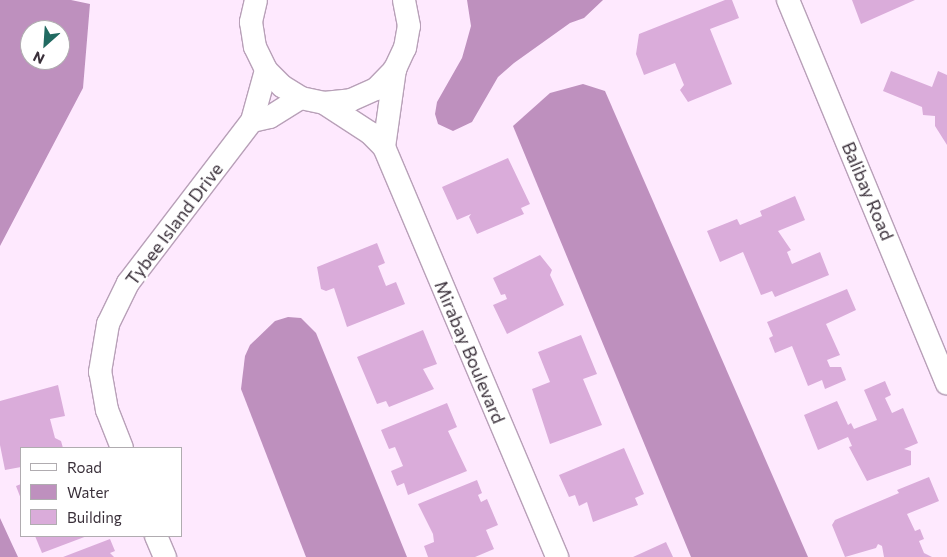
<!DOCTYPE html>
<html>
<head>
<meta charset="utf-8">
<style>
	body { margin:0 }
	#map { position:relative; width:947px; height:557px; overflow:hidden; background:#fee9fe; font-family:Commissioner,sans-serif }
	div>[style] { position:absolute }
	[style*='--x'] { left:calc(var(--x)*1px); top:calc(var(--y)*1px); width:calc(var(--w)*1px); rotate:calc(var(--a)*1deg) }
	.water>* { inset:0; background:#be90be }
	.building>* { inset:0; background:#daacda }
	.roads { filter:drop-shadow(1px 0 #b8a0b8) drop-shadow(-1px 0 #b8a0b8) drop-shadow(0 1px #b8a0b8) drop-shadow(0 -1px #b8a0b8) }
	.street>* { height:22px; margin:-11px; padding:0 11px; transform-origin:11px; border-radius:11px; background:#fff }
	span { translate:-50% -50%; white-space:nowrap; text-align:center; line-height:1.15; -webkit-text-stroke:4px #fff; paint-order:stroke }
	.street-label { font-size:18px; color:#3a303a }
	.legend { position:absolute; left:20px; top:447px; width:162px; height:90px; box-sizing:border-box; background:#fff; border:1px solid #b0acb0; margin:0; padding:6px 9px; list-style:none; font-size:15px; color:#3a303a }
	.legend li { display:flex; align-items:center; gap:10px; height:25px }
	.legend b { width:25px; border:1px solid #b0acb0 }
	.north { position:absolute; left:20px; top:20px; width:50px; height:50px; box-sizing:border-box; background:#fff; border:1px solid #b0acb0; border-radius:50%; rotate:206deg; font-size:14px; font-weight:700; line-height:20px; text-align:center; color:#3a303a }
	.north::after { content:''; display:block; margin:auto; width:18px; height:22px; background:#216a61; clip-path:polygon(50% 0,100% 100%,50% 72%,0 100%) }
</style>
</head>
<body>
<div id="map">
	<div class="water">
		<i style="clip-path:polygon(evenodd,0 0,71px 0,90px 4px,83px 88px,0 246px,0 0,30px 30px,60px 30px,60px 60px,30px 60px,30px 30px)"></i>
		<i style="clip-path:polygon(467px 0,603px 0,584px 18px,570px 23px,514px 63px,498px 77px,472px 122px,453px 131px,438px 124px,435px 114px,437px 102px,462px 58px,466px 44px,471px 26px)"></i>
		<i style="clip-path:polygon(583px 84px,605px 91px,808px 557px,691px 557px,513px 126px,550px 93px)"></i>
		<i style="clip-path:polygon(288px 317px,301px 318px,316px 333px,407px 557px,306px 557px,241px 389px,245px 356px,250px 345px,275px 321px)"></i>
		<i style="clip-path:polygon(0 518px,11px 542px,18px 557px,0 557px)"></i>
	</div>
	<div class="building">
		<i style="clip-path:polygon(725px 0,732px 0,739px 18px,710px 29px,732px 84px,688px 102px,680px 90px,684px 85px,675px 63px,644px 75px,636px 54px,639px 34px)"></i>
		<i style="clip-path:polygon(852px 0,915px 0,861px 24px)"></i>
		<i style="clip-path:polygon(891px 71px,932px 87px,938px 71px,947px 75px,947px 145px,935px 126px,935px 116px,923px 115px,922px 107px,883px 91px)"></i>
		<i style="clip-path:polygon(508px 158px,530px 204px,521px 208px,524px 214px,477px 234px,469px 217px,471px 214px,457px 220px,442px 187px)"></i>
		<i style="clip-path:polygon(795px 196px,805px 220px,778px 231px,791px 250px,787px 252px,792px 264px,820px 252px,829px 275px,775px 297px,772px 291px,761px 295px,743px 252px,720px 262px,707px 231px,737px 219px,740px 225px,762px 216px,760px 211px)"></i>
		<i style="clip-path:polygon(377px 243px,385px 263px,378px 266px,386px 286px,396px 282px,405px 304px,347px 327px,334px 288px,326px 291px,321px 289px,317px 267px)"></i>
		<i style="clip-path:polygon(540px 255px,552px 270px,550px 275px,564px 305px,507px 334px,493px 305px,507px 299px,505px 294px,501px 295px,493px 278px)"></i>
		<i style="clip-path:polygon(847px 289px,856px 310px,826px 324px,840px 355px,827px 360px,830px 367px,841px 367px,846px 380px,825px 389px,822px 380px,808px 386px,792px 346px,775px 353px,769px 338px,773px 336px,767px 322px)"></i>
		<i style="clip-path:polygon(423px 330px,437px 364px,423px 369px,434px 389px,389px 407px,386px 401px,377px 404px,357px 357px)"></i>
		<i style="clip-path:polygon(581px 335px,597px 374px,583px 379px,602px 425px,550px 444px,532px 389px,550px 382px,538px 352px)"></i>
		<i style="clip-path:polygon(885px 381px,891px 395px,885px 398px,892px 413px,903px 408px,918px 443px,904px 449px,911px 451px,911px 465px,867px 481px,849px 447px,852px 446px,848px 437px,818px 450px,804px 415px,837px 401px,848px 425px,851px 423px,854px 429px,877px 420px,864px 390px)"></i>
		<i style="clip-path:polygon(58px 385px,65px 416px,50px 419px,55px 438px,61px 441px,63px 448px,21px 448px,21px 467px,5px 470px,0 445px,0 401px)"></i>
		<i style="clip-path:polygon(447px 403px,457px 427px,448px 431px,467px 471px,408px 495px,404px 483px,397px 486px,391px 471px,403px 466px,395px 447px,389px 449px,381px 430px)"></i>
		<i style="clip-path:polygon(624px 448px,644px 494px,635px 498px,638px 505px,593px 522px,587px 502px,579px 506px,575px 495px,569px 497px,559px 475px)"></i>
		<i style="clip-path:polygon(929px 477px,939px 501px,907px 514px,915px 531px,920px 529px,924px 539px,919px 541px,924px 553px,932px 557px,884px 557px,882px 546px,878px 544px,876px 548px,845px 557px,832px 525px,835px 520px,899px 493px,897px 490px)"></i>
		<i style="clip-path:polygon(477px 480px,482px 493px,478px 495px,481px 502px,487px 499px,498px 525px,486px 530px,494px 549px,475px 557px,428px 557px,424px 546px,434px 542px,433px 534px,418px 504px)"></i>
		<i style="clip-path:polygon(21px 484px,21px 499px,16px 486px)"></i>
		<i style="clip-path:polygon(35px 536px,87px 536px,42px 553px)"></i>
		<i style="clip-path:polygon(110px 539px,115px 551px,110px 553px,114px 557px,63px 557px)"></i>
		<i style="clip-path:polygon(666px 542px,673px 557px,633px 557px)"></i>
	</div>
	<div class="roads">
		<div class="street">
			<i style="--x:256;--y:0;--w:23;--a:103"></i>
			<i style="--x:251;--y:22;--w:25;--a:81"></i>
			<i style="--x:255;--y:47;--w:25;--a:64"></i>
			<i style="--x:266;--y:70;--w:23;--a:45"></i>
			<i style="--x:282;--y:86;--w:22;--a:32"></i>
			<i style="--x:301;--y:98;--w:24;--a:12"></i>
			<i style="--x:324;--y:103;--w:27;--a:-6"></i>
			<i style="--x:351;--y:100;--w:27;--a:-24"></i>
			<i style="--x:376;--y:89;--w:28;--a:-46"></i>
			<i style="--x:395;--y:69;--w:23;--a:-65"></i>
			<i style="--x:405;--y:48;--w:22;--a:-80"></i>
			<i style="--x:409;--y:26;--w:26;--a:-101"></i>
			<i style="--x:788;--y:0;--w:415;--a:67.5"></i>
			<i style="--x:324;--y:103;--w:55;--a:33.1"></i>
			<i style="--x:370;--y:133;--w:20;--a:45"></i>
			<i style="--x:384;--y:147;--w:445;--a:67.1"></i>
			<i style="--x:252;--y:121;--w:18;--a:-13"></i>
			<i style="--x:270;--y:117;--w:36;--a:-32"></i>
			<i style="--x:384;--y:147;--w:79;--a:-82"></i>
			<i style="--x:122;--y:448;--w:41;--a:-111.5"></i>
			<i style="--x:107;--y:410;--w:39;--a:-100"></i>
			<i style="--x:100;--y:372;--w:49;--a:-80.5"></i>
			<i style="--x:108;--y:324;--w:46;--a:-64"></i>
			<i style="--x:128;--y:283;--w:204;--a:-52.6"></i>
			<i style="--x:252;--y:121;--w:53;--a:-74.6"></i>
			<i style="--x:156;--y:536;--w:23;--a:67"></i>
		</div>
	</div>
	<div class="street-label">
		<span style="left:868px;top:191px;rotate:67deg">Balibay Road</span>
		<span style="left:174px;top:224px;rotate:-53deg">Tybee Island Drive</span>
		<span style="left:470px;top:352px;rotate:67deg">Mirabay Boulevard</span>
	</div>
	<ul class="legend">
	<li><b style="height:6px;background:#fff"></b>Road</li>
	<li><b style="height:14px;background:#be90be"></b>Water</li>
	<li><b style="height:14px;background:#daacda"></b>Building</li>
	</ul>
	<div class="north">N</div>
</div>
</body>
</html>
